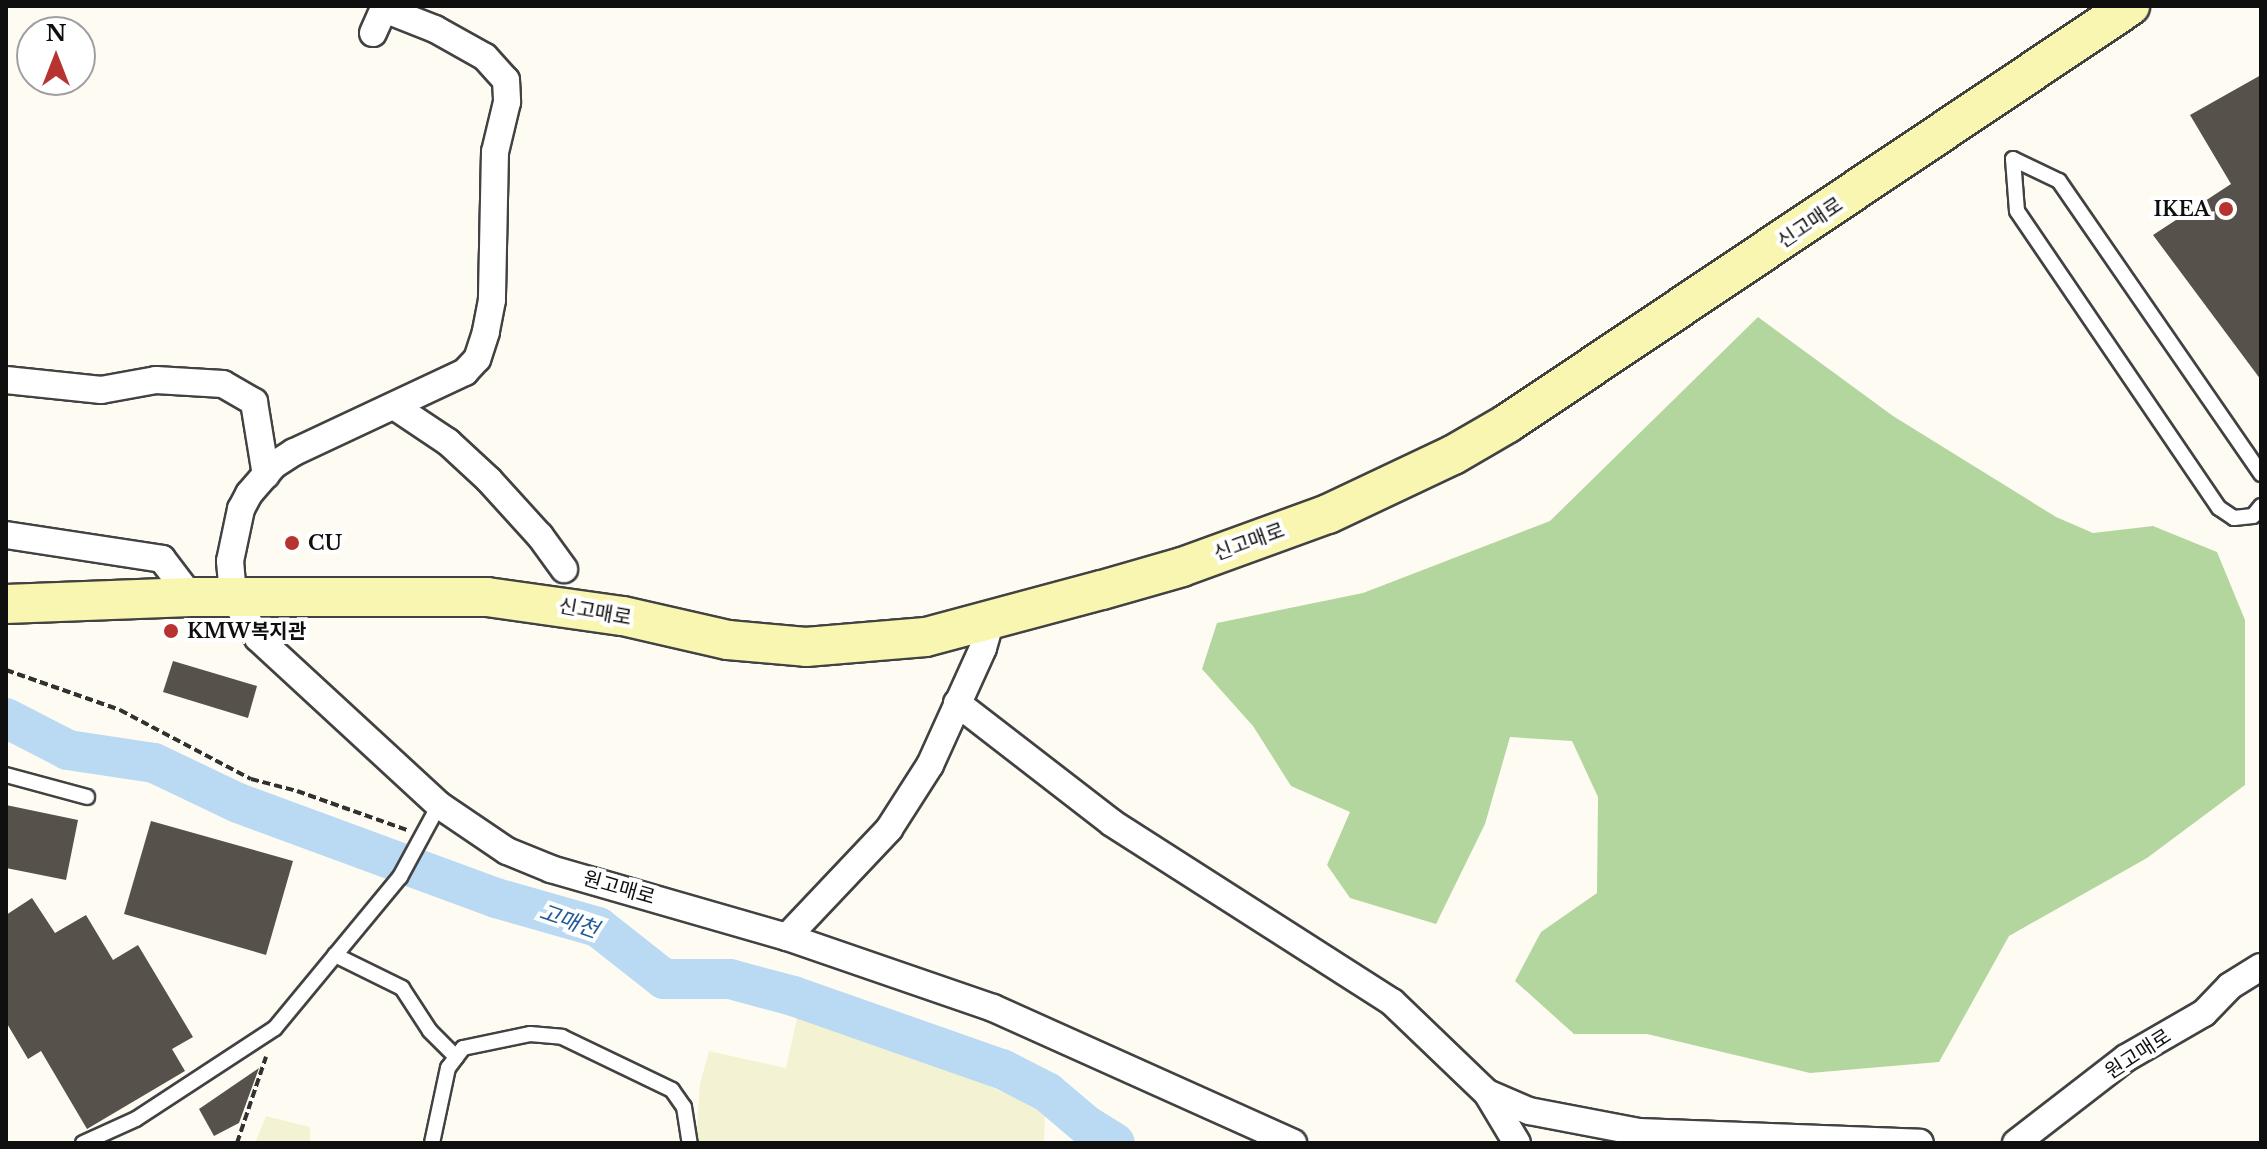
<!DOCTYPE html>
<html>
<head>
<meta charset="utf-8">
<style>
	body { margin:0 }
	#map { position:relative; width:2267px; height:1149px; overflow:hidden; background:#fefcf2; font-family:"Libre Baskerville","Noto Sans KR",serif }
	div>[style] { position:absolute }
	[style*='--x'] { left:calc(var(--x)*1px); top:calc(var(--y)*1px); width:calc(var(--w)*1px); rotate:calc(var(--a)*1deg) }
	.farmland>* { inset:0; background:#f3f2d3 }
	.forest>* { inset:0; background:#b3d69e }
	.river>* { height:40px; margin:-20px; padding:0 20px; transform-origin:20px; border-radius:20px; background:#bad9f2 }
	.building>* { inset:0; background:#57514c }
	.path>* { height:4px; margin-top:-2px; transform-origin:0; background:repeating-linear-gradient(90deg,#313131 0 8px,transparent 0 12px) }
	.roads { filter:drop-shadow(2px 0 #424242) drop-shadow(-2px 0 #424242) drop-shadow(0 2px #424242) drop-shadow(0 -2px #424242) }
	.lane>* { height:14px; margin:-7px; padding:0 7px; transform-origin:7px; border-radius:7px; background:#fff }
	.street>* { height:26px; margin:-13px; padding:0 13px; transform-origin:13px; border-radius:13px; background:#fff }
	.secondary>* { height:38px; margin:-19px; padding:0 19px; transform-origin:19px; border-radius:19px; background:#f9f6b2 }
	.dots>* { width:22px; height:22px; translate:-50% -50%; box-sizing:border-box; border:4px solid #fff; border-radius:50% }
	span { translate:-50% -50%; white-space:nowrap; text-align:center; line-height:1.15; -webkit-text-stroke:8px #fff; paint-order:stroke }
	.poi-label { font-size:20px; color:#0f0f0f; font-weight:700 }
	.right { translate:-100% -50%; text-align:right }
	.left { translate:0 -50%; text-align:left }
	.street-label { font-size:20px; color:#0f0f0f }
	.water-label { font-size:22px; color:#215c98; font-style:italic }
	.frame { position:absolute; inset:0; border:8px solid #0f0f0f; pointer-events:none }
	.north { position:absolute; left:16px; top:16px; width:80px; height:80px; box-sizing:border-box; background:#fff; border:2px solid #9f9f9f; border-radius:50%; rotate:0deg; font-size:22px; font-weight:700; line-height:32px; text-align:center; color:#0f0f0f }
	.north::after { content:''; display:block; margin:auto; width:28px; height:36px; background:#b63330; clip-path:polygon(50% 0,100% 100%,50% 72%,0 100%) }
</style>
</head>
<body>
<div id="map">
	<div class="farmland">
		<i style="clip-path:polygon(799px 1010px,887px 1039px,1045px 1112px,1044px 1143px,696px 1143px,700px 1084px,709px 1051px,786px 1068px)"></i>
		<i style="clip-path:polygon(266px 1116px,310px 1127px,310px 1143px,255px 1143px)"></i>
	</div>
	<div class="forest">
		<i style="clip-path:polygon(1758px 317px,1893px 416px,2056px 517px,2093px 533px,2153px 526px,2217px 552px,2245px 620px,2245px 785px,2147px 858px,2009px 936px,1939px 1062px,1810px 1073px,1647px 1034px,1574px 1034px,1515px 981px,1541px 932px,1597px 893px,1598px 797px,1572px 741px,1510px 737px,1485px 824px,1436px 924px,1350px 898px,1327px 865px,1350px 812px,1291px 786px,1253px 726px,1202px 669px,1217px 623px,1363px 593px,1550px 521px)"></i>
	</div>
	<div class="river">
		<i style="--x:6;--y:718;--w:70;--a:27.3"></i>
		<i style="--x:68;--y:750;--w:87;--a:8.6"></i>
		<i style="--x:154;--y:763;--w:93;--a:25.5"></i>
		<i style="--x:238;--y:803;--w:275;--a:20.2"></i>
		<i style="--x:496;--y:898;--w:106;--a:15.9"></i>
		<i style="--x:598;--y:927;--w:84;--a:38.2"></i>
		<i style="--x:664;--y:979;--w:66;--a:0"></i>
		<i style="--x:730;--y:979;--w:65;--a:15.1"></i>
		<i style="--x:793;--y:996;--w:221;--a:19.3"></i>
		<i style="--x:1002;--y:1069;--w:51;--a:27.1"></i>
		<i style="--x:1047;--y:1092;--w:51;--a:40.2"></i>
		<i style="--x:1086;--y:1125;--w:34;--a:32"></i>
	</div>
	<div class="building">
		<i style="clip-path:polygon(2261px 75px,2261px 380px,2153px 235px,2231px 184px,2190px 115px)"></i>
		<i style="clip-path:polygon(173px 661px,257px 686px,248px 718px,163px 692px)"></i>
		<i style="clip-path:polygon(6px 805px,78px 820px,66px 880px,6px 868px)"></i>
		<i style="clip-path:polygon(151px 821px,293px 861px,266px 955px,124px 914px)"></i>
		<i style="clip-path:polygon(32px 898px,55px 933px,86px 915px,113px 960px,138px 945px,193px 1037px,172px 1049px,185px 1071px,87px 1129px,41px 1051px,28px 1059px,6px 1022px,6px 915px)"></i>
		<i style="clip-path:polygon(259px 1068px,239px 1123px,214px 1136px,199px 1109px)"></i>
	</div>
	<div class="path">
		<i style="--x:6;--y:670;--w:121;--a:19.3"></i>
		<i style="--x:120;--y:710;--w:148;--a:27.8"></i>
		<i style="--x:251;--y:779;--w:48;--a:14.6"></i>
		<i style="--x:297;--y:791;--w:117;--a:19.5"></i>
		<i style="--x:237;--y:1143;--w:91;--a:-71.4"></i>
	</div>
	<div class="roads">
		<div class="lane">
			<i style="--x:2013;--y:159;--w:52;--a:85.6"></i>
			<i style="--x:2017;--y:211;--w:359;--a:55.8"></i>
			<i style="--x:2219;--y:508;--w:18;--a:34"></i>
			<i style="--x:2234;--y:518;--w:19;--a:-6"></i>
			<i style="--x:2253;--y:516;--w:13;--a:-51"></i>
			<i style="--x:2013;--y:159;--w:51;--a:25.6"></i>
			<i style="--x:2059;--y:181;--w:356;--a:55.4"></i>
			<i style="--x:6;--y:775;--w:84;--a:15.2"></i>
			<i style="--x:335;--y:955;--w:75;--a:26.2"></i>
			<i style="--x:402;--y:988;--w:51;--a:56.9"></i>
			<i style="--x:430;--y:1031;--w:37;--a:45"></i>
			<i style="--x:83;--y:1143;--w:58;--a:-24.4"></i>
			<i style="--x:136;--y:1119;--w:166;--a:-33.2"></i>
			<i style="--x:275;--y:1028;--w:196;--a:-50.4"></i>
			<i style="--x:400;--y:877;--w:82;--a:-61.6"></i>
			<i style="--x:432;--y:1143;--w:77;--a:-78"></i>
			<i style="--x:448;--y:1068;--w:25;--a:-53"></i>
			<i style="--x:463;--y:1048;--w:68;--a:-11.8"></i>
			<i style="--x:530;--y:1034;--w:32;--a:5"></i>
			<i style="--x:562;--y:1037;--w:122;--a:25.7"></i>
			<i style="--x:672;--y:1090;--w:21;--a:55"></i>
			<i style="--x:684;--y:1107;--w:36;--a:81"></i>
		</div>
		<div class="street">
			<i style="--x:384;--y:9;--w:55;--a:21.4"></i>
			<i style="--x:435;--y:29;--w:57;--a:29.2"></i>
			<i style="--x:485;--y:57;--w:31;--a:48"></i>
			<i style="--x:506;--y:80;--w:22;--a:87"></i>
			<i style="--x:507;--y:102;--w:51;--a:103.5"></i>
			<i style="--x:495;--y:152;--w:148;--a:91.2"></i>
			<i style="--x:492;--y:300;--w:33;--a:101"></i>
			<i style="--x:486;--y:332;--w:28;--a:108"></i>
			<i style="--x:477;--y:359;--w:18;--a:133"></i>
			<i style="--x:465;--y:372;--w:189;--a:154.9"></i>
			<i style="--x:294;--y:452;--w:24;--a:147"></i>
			<i style="--x:274;--y:465;--w:38;--a:131"></i>
			<i style="--x:249;--y:494;--w:17;--a:118"></i>
			<i style="--x:241;--y:509;--w:53;--a:101.9"></i>
			<i style="--x:230;--y:561;--w:36;--a:85"></i>
			<i style="--x:233;--y:597;--w:48;--a:58.6"></i>
			<i style="--x:258;--y:638;--w:246;--a:42.7"></i>
			<i style="--x:439;--y:805;--w:82;--a:34.1"></i>
			<i style="--x:507;--y:851;--w:48;--a:22.2"></i>
			<i style="--x:551;--y:869;--w:246;--a:16.1"></i>
			<i style="--x:787;--y:937;--w:218;--a:19"></i>
			<i style="--x:993;--y:1008;--w:329;--a:24.2"></i>
			<i style="--x:373;--y:33;--w:30;--a:-66"></i>
			<i style="--x:6;--y:380;--w:96;--a:6"></i>
			<i style="--x:101;--y:390;--w:56;--a:-10.3"></i>
			<i style="--x:156;--y:380;--w:67;--a:3.4"></i>
			<i style="--x:223;--y:384;--w:36;--a:30"></i>
			<i style="--x:254;--y:402;--w:74;--a:80.7"></i>
			<i style="--x:394;--y:406;--w:65;--a:33.7"></i>
			<i style="--x:448;--y:442;--w:56;--a:42.8"></i>
			<i style="--x:489;--y:480;--w:76;--a:47.7"></i>
			<i style="--x:540;--y:536;--w:41;--a:54"></i>
			<i style="--x:6;--y:535;--w:158;--a:8.7"></i>
			<i style="--x:162;--y:559;--w:48;--a:52.7"></i>
			<i style="--x:957;--y:703;--w:196;--a:37.7"></i>
			<i style="--x:1112;--y:823;--w:332;--a:32.6"></i>
			<i style="--x:1392;--y:1002;--w:132;--a:43.8"></i>
			<i style="--x:1487;--y:1093;--w:58;--a:59"></i>
			<i style="--x:787;--y:937;--w:149;--a:-46.6"></i>
			<i style="--x:889;--y:829;--w:76;--a:-57.4"></i>
			<i style="--x:930;--y:765;--w:128;--a:-65.6"></i>
			<i style="--x:983;--y:648;--w:29;--a:-74"></i>
			<i style="--x:1487;--y:1093;--w:46;--a:23.2"></i>
			<i style="--x:1529;--y:1111;--w:112;--a:10.8"></i>
			<i style="--x:1639;--y:1132;--w:281;--a:2.2"></i>
			<i style="--x:2016;--y:1143;--w:139;--a:-37.7"></i>
			<i style="--x:2126;--y:1058;--w:90;--a:-30"></i>
			<i style="--x:2204;--y:1013;--w:37;--a:-46"></i>
			<i style="--x:2230;--y:986;--w:36;--a:-32"></i>
		</div>
		<div class="secondary">
			<i style="--x:6;--y:604;--w:185;--a:-2.2"></i>
			<i style="--x:191;--y:597;--w:296;--a:0"></i>
			<i style="--x:487;--y:597;--w:137;--a:8"></i>
			<i style="--x:623;--y:616;--w:108;--a:12.9"></i>
			<i style="--x:728;--y:640;--w:78;--a:5.1"></i>
			<i style="--x:806;--y:647;--w:120;--a:-4.8"></i>
			<i style="--x:926;--y:637;--w:182;--a:-15"></i>
			<i style="--x:1102;--y:590;--w:83;--a:-16"></i>
			<i style="--x:1182;--y:567;--w:155;--a:-20"></i>
			<i style="--x:1328;--y:514;--w:138;--a:-25.3"></i>
			<i style="--x:1453;--y:455;--w:64;--a:-30.2"></i>
			<i style="--x:1508;--y:423;--w:749;--a:-33.84"></i>
		</div>
	</div>
	<div class="dots">
		<i style="left:2226px;top:209px;background:#b63330"></i>
		<i style="left:292px;top:543px;background:#b63330"></i>
		<i style="left:171px;top:631px;background:#b63330"></i>
	</div>
	<div class="poi-label">
		<span class="right" style="left:2210px;top:209px">IKEA</span>
		<span class="left" style="left:308px;top:543px">CU</span>
		<span class="left" style="left:187px;top:631px">KMW복지관</span>
	</div>
	<div class="street-label">
		<span style="left:1810px;top:223px;rotate:-34deg">신고매로</span>
		<span style="left:1249px;top:542px;rotate:-20deg">신고매로</span>
		<span style="left:595px;top:612px;rotate:10deg">신고매로</span>
		<span style="left:619px;top:888px;rotate:16deg">원고매로</span>
		<span style="left:2138px;top:1054px;rotate:-33deg">원고매로</span>
	</div>
	<div class="water-label">
		<span style="left:569px;top:921px;rotate:19deg">고매천</span>
	</div>
	<div class="frame"></div>
	<div class="north">N</div>
</div>
</body>
</html>
